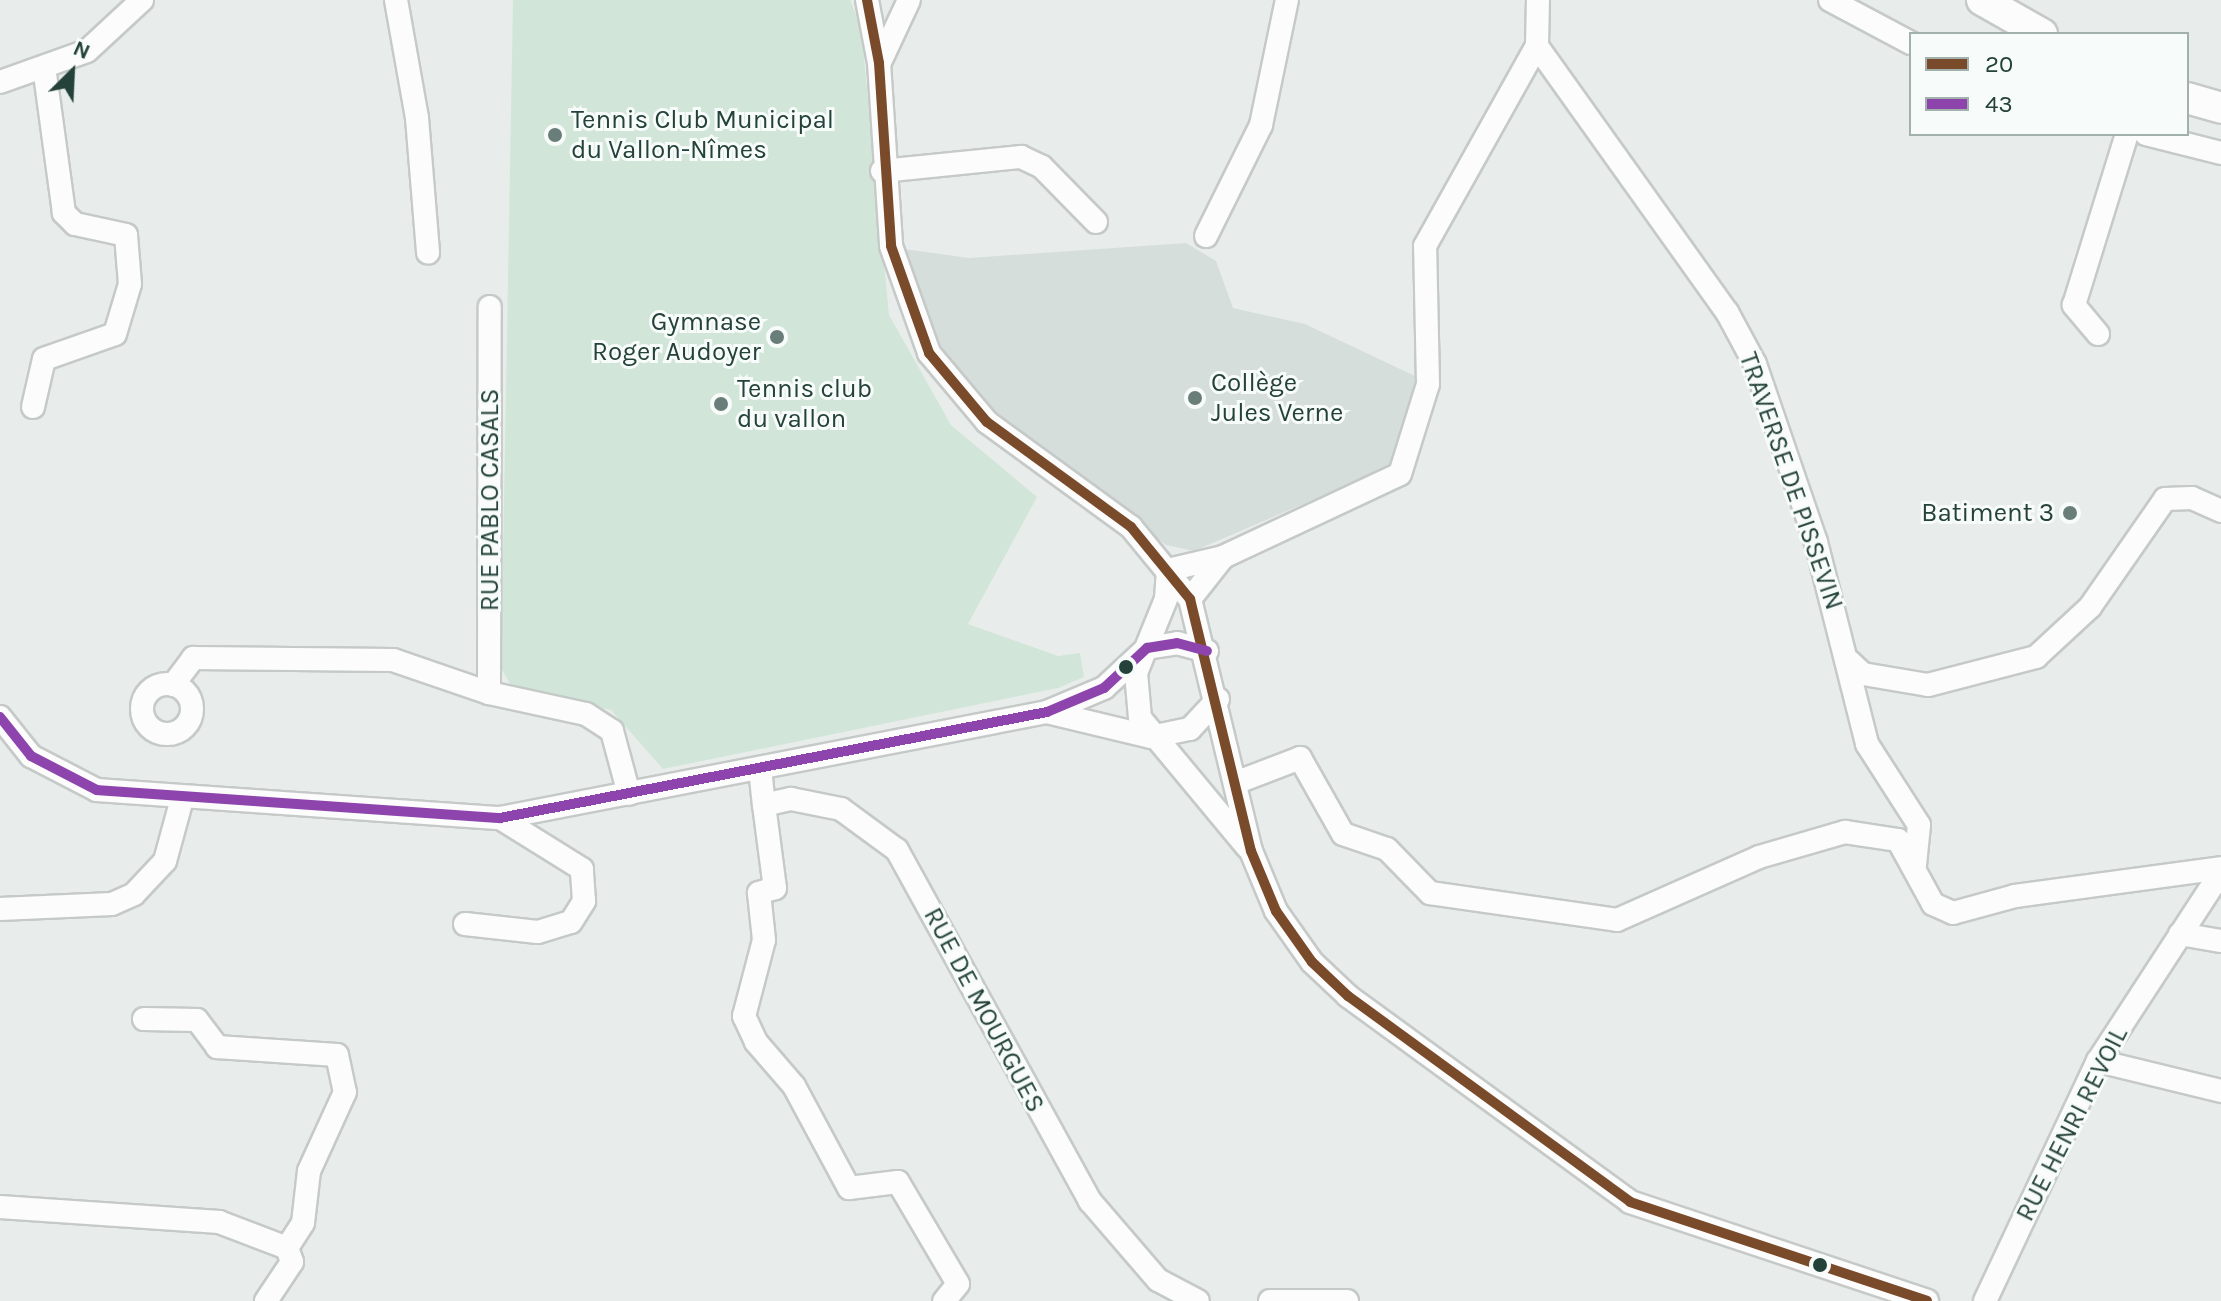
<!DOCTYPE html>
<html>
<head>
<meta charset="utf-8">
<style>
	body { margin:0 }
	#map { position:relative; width:2221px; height:1301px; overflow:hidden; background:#e8edeb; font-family:Karla,sans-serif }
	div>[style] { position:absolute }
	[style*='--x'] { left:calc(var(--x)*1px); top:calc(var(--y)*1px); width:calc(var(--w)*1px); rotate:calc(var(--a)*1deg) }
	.built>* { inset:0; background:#d6dedb }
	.green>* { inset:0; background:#d1e6d8 }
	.roads { filter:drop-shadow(2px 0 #c5cac8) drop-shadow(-2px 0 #c5cac8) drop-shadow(0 2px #c5cac8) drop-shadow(0 -2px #c5cac8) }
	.street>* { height:22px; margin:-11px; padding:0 11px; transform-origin:11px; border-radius:11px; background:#fcfcfc }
	.street>.ring { margin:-11px; padding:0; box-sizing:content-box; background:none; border:22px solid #fcfcfc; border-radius:50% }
	.secondary>* { height:30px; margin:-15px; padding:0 15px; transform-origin:15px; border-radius:15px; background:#fcfcfc }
	.bus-1>* { height:10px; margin:-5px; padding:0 5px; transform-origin:5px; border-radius:5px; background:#7a4b2a }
	.bus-2>* { height:10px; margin:-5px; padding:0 5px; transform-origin:5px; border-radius:5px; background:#8e44ad }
	.dots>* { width:22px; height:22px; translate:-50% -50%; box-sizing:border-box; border:4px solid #f7fbf9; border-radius:50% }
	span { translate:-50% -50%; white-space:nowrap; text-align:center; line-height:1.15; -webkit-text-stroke:6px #f7fbf9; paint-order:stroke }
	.poi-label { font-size:26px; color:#24423a }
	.left { translate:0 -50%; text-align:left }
	.right { translate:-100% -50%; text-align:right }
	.street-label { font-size:26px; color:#24423a }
	.legend { position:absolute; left:1909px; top:32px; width:280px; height:104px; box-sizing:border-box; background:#f7fbf9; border:2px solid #a3b1ad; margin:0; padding:10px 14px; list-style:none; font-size:24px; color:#24423a }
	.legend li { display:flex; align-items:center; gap:16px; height:40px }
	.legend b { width:40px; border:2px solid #a3b1ad }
	.north { position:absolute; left:32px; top:32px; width:80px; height:80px; -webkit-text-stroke:6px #f7fbf9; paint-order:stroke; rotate:24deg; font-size:22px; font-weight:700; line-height:32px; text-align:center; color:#24423a }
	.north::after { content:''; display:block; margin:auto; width:28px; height:36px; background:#24423a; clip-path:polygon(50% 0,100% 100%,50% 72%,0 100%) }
</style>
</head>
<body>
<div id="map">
	<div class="built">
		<i style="clip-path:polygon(1186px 243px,1216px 261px,1233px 308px,1305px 324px,1417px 377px,1409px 425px,1389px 467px,1194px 551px,1166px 545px,993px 415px,959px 381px,916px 300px,904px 249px,969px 258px)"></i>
	</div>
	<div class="green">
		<i style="clip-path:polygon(513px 0,850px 0,861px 27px,889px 315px,951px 425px,1037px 497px,968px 624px,1058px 656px,1080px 653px,1084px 677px,1058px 688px,663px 769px,611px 710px,513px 689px,501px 668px)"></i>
	</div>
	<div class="roads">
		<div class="street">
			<i style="--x:396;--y:0;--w:120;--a:79.9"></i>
			<i style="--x:417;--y:118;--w:135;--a:85.3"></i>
			<i style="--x:867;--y:0;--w:64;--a:79.2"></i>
			<i style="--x:879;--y:63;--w:183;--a:86.2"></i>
			<i style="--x:891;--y:246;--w:114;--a:70.4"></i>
			<i style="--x:929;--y:353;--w:90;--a:50"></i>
			<i style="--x:987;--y:422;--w:178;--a:36.1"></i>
			<i style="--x:1131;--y:527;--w:93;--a:50.7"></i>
			<i style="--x:1190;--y:599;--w:259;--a:76.4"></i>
			<i style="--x:1251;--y:851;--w:65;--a:67.4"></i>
			<i style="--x:1276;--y:911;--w:62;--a:54.8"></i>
			<i style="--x:1312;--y:962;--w:50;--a:43.4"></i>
			<i style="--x:1348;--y:996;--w:349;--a:36.1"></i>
			<i style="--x:1630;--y:1202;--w:313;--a:18.4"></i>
			<i style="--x:1830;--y:0;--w:92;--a:28"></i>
			<i style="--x:1537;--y:46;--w:327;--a:54.5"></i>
			<i style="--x:1727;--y:312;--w:59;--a:61.7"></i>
			<i style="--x:1755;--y:364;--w:188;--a:71.1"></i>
			<i style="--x:1816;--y:542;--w:208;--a:75.8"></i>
			<i style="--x:1867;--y:744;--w:96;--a:57.3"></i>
			<i style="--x:1919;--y:825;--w:40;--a:95.7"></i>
			<i style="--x:880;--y:62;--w:68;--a:-64.9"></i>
			<i style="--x:0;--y:82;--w:92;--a:-19.6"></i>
			<i style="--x:87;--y:51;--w:75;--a:-42.8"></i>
			<i style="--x:2146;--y:134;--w:77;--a:14.2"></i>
			<i style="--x:882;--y:171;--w:140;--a:-5.8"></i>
			<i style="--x:1021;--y:157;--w:23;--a:25"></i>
			<i style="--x:1042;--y:167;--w:77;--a:45.5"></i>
			<i style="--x:1206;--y:236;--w:124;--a:-63.6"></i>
			<i style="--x:1261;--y:125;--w:128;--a:-78.3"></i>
			<i style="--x:2098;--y:334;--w:38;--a:-130"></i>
			<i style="--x:2074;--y:305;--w:179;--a:-72.8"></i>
			<i style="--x:33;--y:407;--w:49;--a:-77.1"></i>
			<i style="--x:44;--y:359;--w:75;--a:-19.4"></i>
			<i style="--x:115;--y:334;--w:52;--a:-73.3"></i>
			<i style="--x:130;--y:284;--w:49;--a:-94.7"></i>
			<i style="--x:126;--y:235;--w:52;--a:-167.8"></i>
			<i style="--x:75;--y:224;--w:16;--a:-135"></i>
			<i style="--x:64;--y:213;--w:147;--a:-97.8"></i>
			<i style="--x:1168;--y:570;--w:57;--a:-13.3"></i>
			<i style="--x:1223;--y:557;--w:195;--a:-25.1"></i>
			<i style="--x:1400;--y:474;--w:94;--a:-72.7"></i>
			<i style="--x:1428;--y:384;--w:138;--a:-91.2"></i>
			<i style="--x:1425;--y:246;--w:229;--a:-60.8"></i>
			<i style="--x:1537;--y:46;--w:46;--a:-88.8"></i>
			<i style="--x:1168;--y:570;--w:29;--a:94"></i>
			<i style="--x:1166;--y:599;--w:80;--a:112.1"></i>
			<i style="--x:1136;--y:673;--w:45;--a:84.9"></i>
			<i style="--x:1140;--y:718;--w:168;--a:50.3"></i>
			<i style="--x:1190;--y:599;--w:53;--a:-51.8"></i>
			<i style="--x:1849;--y:661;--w:19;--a:43"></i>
			<i style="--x:1863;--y:674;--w:66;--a:9.6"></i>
			<i style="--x:1928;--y:685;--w:112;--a:-14.5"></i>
			<i style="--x:2036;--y:657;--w:74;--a:-42.8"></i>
			<i style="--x:2090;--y:607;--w:131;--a:-55.2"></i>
			<i style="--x:2165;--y:499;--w:27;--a:-2"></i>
			<i style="--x:2192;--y:498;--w:32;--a:24"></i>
			<i class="ring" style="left:142px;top:684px;width:28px;height:28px"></i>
			<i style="--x:173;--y:685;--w:34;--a:-53"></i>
			<i style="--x:193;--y:658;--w:200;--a:0.6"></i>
			<i style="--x:393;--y:660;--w:102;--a:19"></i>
			<i style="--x:489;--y:693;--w:99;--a:12.2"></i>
			<i style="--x:586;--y:714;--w:31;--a:33"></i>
			<i style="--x:612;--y:731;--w:65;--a:74.9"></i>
			<i style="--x:489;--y:693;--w:386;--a:-89.9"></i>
			<i style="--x:1047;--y:712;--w:107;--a:13.5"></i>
			<i style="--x:1151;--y:737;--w:40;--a:-12"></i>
			<i style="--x:1190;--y:729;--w:41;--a:-47"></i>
			<i style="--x:0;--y:717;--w:50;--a:51.5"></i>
			<i style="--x:31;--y:756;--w:74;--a:27.3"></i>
			<i style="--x:97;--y:790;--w:404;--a:4"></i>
			<i style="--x:500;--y:818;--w:557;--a:-10.97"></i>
			<i style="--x:1047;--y:712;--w:62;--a:-22.8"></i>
			<i style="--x:1104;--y:688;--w:59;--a:-42.9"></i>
			<i style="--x:1147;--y:648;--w:30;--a:-9"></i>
			<i style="--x:1177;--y:643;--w:31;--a:15"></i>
			<i style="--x:760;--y:768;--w:37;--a:84"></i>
			<i style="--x:764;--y:805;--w:28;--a:-13"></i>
			<i style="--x:791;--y:799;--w:51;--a:11.3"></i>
			<i style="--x:841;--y:809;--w:69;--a:36.2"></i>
			<i style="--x:897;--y:850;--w:401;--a:61.2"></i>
			<i style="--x:1090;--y:1201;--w:104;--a:49.3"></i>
			<i style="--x:1158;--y:1280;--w:45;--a:27.7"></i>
			<i style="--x:1235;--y:783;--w:70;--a:-21"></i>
			<i style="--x:1300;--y:758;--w:87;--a:60.5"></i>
			<i style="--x:1343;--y:834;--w:46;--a:18.8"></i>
			<i style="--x:1387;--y:849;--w:62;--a:45.7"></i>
			<i style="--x:1430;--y:893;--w:189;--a:8.2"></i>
			<i style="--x:1617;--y:920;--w:155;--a:-23.9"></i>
			<i style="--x:1759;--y:857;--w:90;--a:-16.2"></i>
			<i style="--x:1845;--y:832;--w:54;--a:8.6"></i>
			<i style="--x:1898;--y:840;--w:73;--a:61.3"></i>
			<i style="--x:1933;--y:904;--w:22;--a:24"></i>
			<i style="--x:1953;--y:913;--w:64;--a:-15.3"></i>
			<i style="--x:2015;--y:896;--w:208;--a:-7.7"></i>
			<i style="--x:764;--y:805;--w:84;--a:82.5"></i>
			<i style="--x:775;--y:888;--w:17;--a:163"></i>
			<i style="--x:759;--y:893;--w:47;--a:83.9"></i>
			<i style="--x:764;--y:940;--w:79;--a:104.7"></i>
			<i style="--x:744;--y:1016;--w:29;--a:65"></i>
			<i style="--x:756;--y:1042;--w:58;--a:49.2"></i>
			<i style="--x:794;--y:1086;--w:116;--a:61.7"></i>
			<i style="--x:849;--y:1188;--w:49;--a:-7"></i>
			<i style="--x:898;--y:1182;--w:118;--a:59.5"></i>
			<i style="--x:958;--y:1284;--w:22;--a:129"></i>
			<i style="--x:0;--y:909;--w:112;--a:-2.6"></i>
			<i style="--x:112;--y:904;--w:24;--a:-24"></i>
			<i style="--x:134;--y:894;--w:45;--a:-46.8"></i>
			<i style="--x:165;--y:861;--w:64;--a:-74.7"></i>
			<i style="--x:465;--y:924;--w:73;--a:6.3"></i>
			<i style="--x:538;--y:932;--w:34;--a:-17"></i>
			<i style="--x:571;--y:922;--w:25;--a:-58"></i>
			<i style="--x:584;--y:901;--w:32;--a:-94"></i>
			<i style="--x:582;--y:869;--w:97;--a:-148.1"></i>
			<i style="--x:2180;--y:934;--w:42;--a:9.7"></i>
			<i style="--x:144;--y:1019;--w:53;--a:1.1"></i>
			<i style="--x:197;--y:1020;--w:34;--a:53"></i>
			<i style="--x:217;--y:1047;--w:120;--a:3.8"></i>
			<i style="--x:337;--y:1055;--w:38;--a:78"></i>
			<i style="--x:345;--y:1092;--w:87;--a:114.5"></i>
			<i style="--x:309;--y:1171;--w:52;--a:96.6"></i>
			<i style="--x:303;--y:1223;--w:30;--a:123"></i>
			<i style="--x:287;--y:1248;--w:15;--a:70"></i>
			<i style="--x:292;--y:1262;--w:47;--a:123.7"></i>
			<i style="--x:2098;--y:1061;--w:127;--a:13.7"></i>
			<i style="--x:0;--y:1207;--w:220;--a:3.9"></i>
			<i style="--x:219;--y:1222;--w:73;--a:20.9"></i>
			<i style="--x:1270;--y:1301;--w:77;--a:0"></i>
			<i style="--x:1985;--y:1301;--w:265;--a:-64.8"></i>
			<i style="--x:2098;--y:1061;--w:225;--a:-56.9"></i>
		</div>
		<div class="secondary">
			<i style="--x:1982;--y:0;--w:69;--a:29.5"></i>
			<i style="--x:2187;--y:98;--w:35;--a:16"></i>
		</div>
	</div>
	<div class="bus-1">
		<i style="--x:867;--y:0;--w:64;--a:79.2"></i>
		<i style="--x:879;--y:63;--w:183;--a:86.2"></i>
		<i style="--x:891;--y:246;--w:114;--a:70.4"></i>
		<i style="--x:929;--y:353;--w:90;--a:50"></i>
		<i style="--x:987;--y:422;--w:178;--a:36.1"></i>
		<i style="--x:1131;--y:527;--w:93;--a:50.7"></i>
		<i style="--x:1190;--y:599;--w:259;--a:76.4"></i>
		<i style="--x:1251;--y:851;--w:65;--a:67.4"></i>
		<i style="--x:1276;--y:911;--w:62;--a:54.8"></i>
		<i style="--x:1312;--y:962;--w:50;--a:43.4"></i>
		<i style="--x:1348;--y:996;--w:349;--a:36.1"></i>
		<i style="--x:1630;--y:1202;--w:313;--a:18.4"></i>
	</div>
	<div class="bus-2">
		<i style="--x:0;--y:717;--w:50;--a:51.5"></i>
		<i style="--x:31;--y:756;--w:74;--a:27.3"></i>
		<i style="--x:97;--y:790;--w:404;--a:4"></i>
		<i style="--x:500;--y:818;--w:557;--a:-10.97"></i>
		<i style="--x:1047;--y:712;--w:62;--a:-22.8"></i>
		<i style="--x:1104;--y:688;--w:59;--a:-42.9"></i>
		<i style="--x:1147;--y:648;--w:30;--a:-9"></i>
		<i style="--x:1177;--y:643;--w:31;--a:15"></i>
	</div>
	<div class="dots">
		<i style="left:555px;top:135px;background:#697e78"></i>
		<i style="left:777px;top:337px;background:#697e78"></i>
		<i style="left:1195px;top:398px;background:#697e78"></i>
		<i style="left:721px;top:404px;background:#697e78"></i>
		<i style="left:2070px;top:513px;background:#697e78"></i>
		<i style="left:1126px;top:667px;background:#24423a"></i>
		<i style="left:1820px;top:1265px;background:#24423a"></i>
	</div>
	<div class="poi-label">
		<span class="left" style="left:571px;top:135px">Tennis Club Municipal<br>du Vallon-Nîmes</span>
		<span class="right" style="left:761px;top:337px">Gymnase<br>Roger Audoyer</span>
		<span class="left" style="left:1211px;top:398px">Collège<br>Jules Verne</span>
		<span class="left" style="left:737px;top:404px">Tennis club<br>du vallon</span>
		<span class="right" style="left:2054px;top:513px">Batiment 3</span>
	</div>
	<div class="street-label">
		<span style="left:1791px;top:481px;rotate:71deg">TRAVERSE DE PISSEVIN</span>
		<span style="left:490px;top:500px;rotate:-90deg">RUE PABLO CASALS</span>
		<span style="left:984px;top:1010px;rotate:62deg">RUE DE MOURGUES</span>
		<span style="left:2072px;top:1124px;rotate:-63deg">RUE HENRI REVOIL</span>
	</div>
	<ul class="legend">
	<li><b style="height:10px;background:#7a4b2a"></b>20</li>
	<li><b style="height:10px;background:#8e44ad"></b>43</li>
	</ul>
	<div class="north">N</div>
</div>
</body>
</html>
